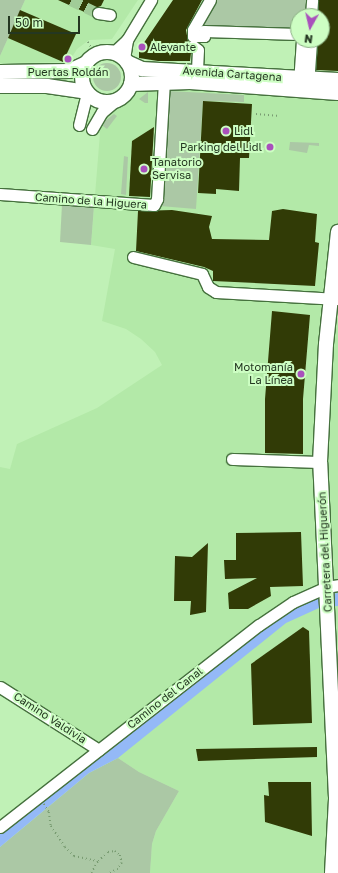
<!DOCTYPE html>
<html>
<head>
<meta charset="utf-8">
<style>
	body { margin:0 }
	#map { position:relative; width:338px; height:873px; overflow:hidden; background:#c0f1b6; font-family:"Golos Text",sans-serif }
	div>[style] { position:absolute }
	[style*='--x'] { left:calc(var(--x)*1px); top:calc(var(--y)*1px); width:calc(var(--w)*1px); rotate:calc(var(--a)*1deg) }
	.built>* { inset:0; background:#b3e9a8 }
	.green>* { inset:0; background:#abc8a5 }
	.round { border-radius:50% }
	.water>* { inset:0; background:#94b9f7 }
	.building>* { inset:0; background:#313b06 }
	.minor-tunnel>* { height:11px; margin-top:-5.5px; transform-origin:0; background:repeating-linear-gradient(90deg,#a1cc98 0 11px,transparent 0 16.5px) }
	.path>* { height:1.5px; margin-top:-0.75px; transform-origin:0; background:repeating-linear-gradient(90deg,#799c72 0 1px,transparent 0 4px) }
	.roads { filter:drop-shadow(1px 0 #45713d) drop-shadow(-1px 0 #45713d) drop-shadow(0 1px #45713d) drop-shadow(0 -1px #45713d) }
	.minor>* { height:11px; margin:-5.5px; padding:0 5.5px; transform-origin:5.5px; border-radius:5.5px; background:#fff }
	.major>* { height:14px; margin:-7px; padding:0 7px; transform-origin:7px; border-radius:7px; background:#fff }
	.major>.ring { margin:-7px; padding:0; box-sizing:content-box; background:none; border:14px solid #fff; border-radius:50% }
	.dots>* { width:11px; height:11px; translate:-50% -50%; box-sizing:border-box; border:2px solid #cdfec3; border-radius:50% }
	span { translate:-50% -50%; white-space:nowrap; text-align:center; line-height:1.15; -webkit-text-stroke:4px #cdfec3; paint-order:stroke }
	.poi-label { font-size:11px; color:#243721 }
	.left { translate:0 -50%; text-align:left }
	.right { translate:-100% -50%; text-align:right }
	.street-label { font-size:11px; color:#243721 }
	.north { position:absolute; left:290px; top:8px; width:40px; height:40px; box-sizing:border-box; background:#cdfec3; border:1px solid #89ae82; border-radius:50%; rotate:188deg; font-size:11px; font-weight:700; line-height:16px; text-align:center; color:#243721 }
	.north::after { content:''; display:block; margin:auto; width:14px; height:18px; background:#a950bc; clip-path:polygon(50% 0,100% 100%,50% 72%,0 100%) }
	.scale { position:absolute; left:8px; top:16px; width:72px; height:18px; box-sizing:border-box; border:2px solid #243721; border-top:0; padding-left:5px; font-size:12px; line-height:14px; white-space:nowrap; color:#243721; -webkit-text-stroke:3px #cdfec3; paint-order:stroke }
</style>
</head>
<body>
<div id="map">
	<div class="built">
		<i style="clip-path:polygon(25px 0,138px 0,112px 39px,89px 40px,77px 49px,69px 62px,0 63px,0 56px)"></i>
		<i style="clip-path:polygon(131px 84px,338px 93px,338px 873px,150px 873px,152px 844px,156px 831px,179px 791px,139px 772px,118px 758px,111px 762px,98px 746px,0 683px,0 467px,10px 469px,17px 444px,97px 408px,162px 365px,155px 352px,141px 339px,126px 329px,102px 321px,115px 249px,91px 245px,100px 133px,91px 132px,115px 101px,128px 91px)"></i>
	</div>
	<div class="green">
		<i style="clip-path:polygon(0 0,25px 0,0 56px)"></i>
		<i style="clip-path:polygon(210px 0,312px 0,311px 16px,298px 16px,298px 34px,193px 30px)"></i>
		<i class="round" style="left:93px;top:63px;width:28px;height:28px"></i>
		<i style="clip-path:polygon(168px 91px,244px 95px,244px 102px,249px 102px,203px 101px,196px 209px,160px 206px)"></i>
		<i style="clip-path:polygon(148px 92px,148px 103px,145px 103px,139px 99px)"></i>
		<i style="clip-path:polygon(114px 114px,117px 116px,107px 129px,103px 126px,105px 121px)"></i>
		<i style="clip-path:polygon(290px 142px,319px 143px,319px 146px,309px 145px,307px 153px,289px 150px)"></i>
		<i style="clip-path:polygon(124px 156px,128px 157px,126px 195px,121px 194px)"></i>
		<i style="clip-path:polygon(62px 204px,94px 206px,91px 245px,60px 242px)"></i>
		<i style="clip-path:polygon(118px 758px,139px 772px,179px 791px,156px 831px,152px 844px,150px 873px,0 873px,0 847px,89px 773px)"></i>
	</div>
	<div class="water">
		<i style="clip-path:polygon(338px 593px,338px 606px,319px 608px,286px 623px,118px 758px,89px 773px,0 847px,0 830px,108px 752px,288px 608px,319px 596px)"></i>
	</div>
	<div class="building">
		<i style="clip-path:polygon(58px 0,104px 0,101px 6px,92px 9px,91px 15px)"></i>
		<i style="clip-path:polygon(173px 0,202px 0,186px 30px,188px 41px,186px 48px,191px 53px,190px 61px,158px 61px,139px 58px,139px 50px)"></i>
		<i style="clip-path:polygon(319px 0,338px 0,338px 71px,316px 70px,318px 40px,322px 40px,322px 16px,318px 16px)"></i>
		<i style="clip-path:polygon(20px 10px,76px 34px,63px 62px,8px 38px)"></i>
		<i style="clip-path:polygon(203px 101px,252px 104px,249px 158px,240px 158px,239px 191px,216px 189px,216px 194px,198px 193px)"></i>
		<i style="clip-path:polygon(154px 127px,150px 197px,129px 196px,132px 141px)"></i>
		<i style="clip-path:polygon(283px 209px,317px 214px,315px 242px,319px 243px,315px 286px,213px 281px,213px 271px,204px 267px,136px 251px,138px 211px,172px 210px,212px 216px,209px 227px,212px 239px,269px 240px,272px 211px)"></i>
		<i style="clip-path:polygon(272px 311px,310px 315px,303px 399px,303px 454px,265px 453px,265px 399px)"></i>
		<i style="clip-path:polygon(301px 532px,303px 586px,270px 587px,271px 596px,248px 609px,229px 609px,228px 593px,257px 578px,225px 579px,224px 560px,236px 560px,236px 533px)"></i>
		<i style="clip-path:polygon(208px 543px,206px 612px,190px 615px,191px 601px,174px 601px,175px 556px,192px 557px)"></i>
		<i style="clip-path:polygon(303px 627px,309px 631px,312px 723px,253px 725px,251px 664px)"></i>
		<i style="clip-path:polygon(317px 747px,317px 757px,198px 761px,196px 749px)"></i>
		<i style="clip-path:polygon(268px 782px,311px 782px,312px 836px,265px 822px,264px 795px,269px 796px)"></i>
	</div>
	<div class="minor-tunnel">
		<i style="--x:71;--y:0;--w:30;--a:26"></i>
	</div>
	<div class="path">
		<i style="--x:88;--y:42;--w:15;--a:58"></i>
		<i style="--x:256;--y:114;--w:24;--a:5"></i>
		<i style="--x:44;--y:804;--w:9;--a:58"></i>
		<i style="--x:49;--y:812;--w:14;--a:82"></i>
		<i style="--x:51;--y:826;--w:25;--a:56"></i>
		<i style="--x:65;--y:847;--w:13;--a:45"></i>
		<i style="--x:74;--y:856;--w:25;--a:12"></i>
		<i style="--x:91;--y:873;--w:14;--a:-60"></i>
		<i style="--x:98;--y:861;--w:13;--a:-42"></i>
		<i style="--x:108;--y:852;--w:7;--a:-8"></i>
		<i style="--x:115;--y:851;--w:6;--a:39"></i>
		<i style="--x:120;--y:855;--w:8;--a:76"></i>
		<i style="--x:122;--y:863;--w:7;--a:124"></i>
		<i style="--x:118;--y:869;--w:9;--a:153"></i>
	</div>
	<div class="roads">
		<div class="minor">
			<i style="--x:210;--y:0;--w:34;--a:120"></i>
			<i style="--x:193;--y:30;--w:6;--a:90"></i>
			<i style="--x:193;--y:36;--w:11;--a:0"></i>
			<i style="--x:204;--y:36;--w:5;--a:-90"></i>
			<i style="--x:204;--y:31;--w:94;--a:1.8"></i>
			<i style="--x:98;--y:13;--w:12;--a:9"></i>
			<i style="--x:311;--y:16;--w:16;--a:-86"></i>
			<i style="--x:127;--y:40;--w:47;--a:-59"></i>
			<i style="--x:302;--y:40;--w:31;--a:94"></i>
			<i style="--x:300;--y:71;--w:9;--a:0"></i>
			<i style="--x:309;--y:71;--w:31;--a:-86"></i>
			<i style="--x:193;--y:46;--w:6;--a:39"></i>
			<i style="--x:198;--y:50;--w:22;--a:93"></i>
			<i style="--x:113;--y:53;--w:19;--a:-43"></i>
			<i style="--x:127;--y:40;--w:19;--a:99"></i>
			<i style="--x:79;--y:125;--w:34;--a:-76"></i>
			<i style="--x:92;--y:129;--w:20;--a:-60"></i>
			<i style="--x:102;--y:112;--w:17;--a:-40"></i>
			<i style="--x:0;--y:194;--w:154;--a:4.1"></i>
			<i style="--x:154;--y:205;--w:7;--a:-63"></i>
			<i style="--x:157;--y:199;--w:117;--a:-86.6"></i>
			<i style="--x:133;--y:257;--w:71;--a:13.8"></i>
			<i style="--x:202;--y:274;--w:14;--a:65"></i>
			<i style="--x:208;--y:287;--w:9;--a:32"></i>
			<i style="--x:216;--y:292;--w:122;--a:3.3"></i>
			<i style="--x:232;--y:459;--w:88;--a:2"></i>
			<i style="--x:0;--y:687;--w:117;--a:32.5"></i>
			<i style="--x:0;--y:827;--w:328;--a:-38"></i>
			<i style="--x:259;--y:625;--w:41;--a:-34.1"></i>
			<i style="--x:293;--y:602;--w:36;--a:-24"></i>
			<i style="--x:326;--y:587;--w:12;--a:-9"></i>
		</div>
		<div class="major">
			<i class="ring" style="left:82px;top:52px;width:36px;height:36px"></i>
			<i style="--x:127;--y:62;--w:17;--a:25"></i>
			<i style="--x:142;--y:69;--w:196;--a:3.2"></i>
			<i style="--x:0;--y:72;--w:69;--a:-0.8"></i>
			<i style="--x:69;--y:71;--w:19;--a:-25"></i>
			<i style="--x:131;--y:84;--w:59;--a:-1.9"></i>
			<i style="--x:190;--y:82;--w:148;--a:4.3"></i>
			<i style="--x:0;--y:86;--w:47;--a:0"></i>
			<i style="--x:47;--y:86;--w:40;--a:8.5"></i>
			<i style="--x:332;--y:873;--w:75;--a:-86.9"></i>
			<i style="--x:336;--y:798;--w:336;--a:-92.7"></i>
			<i style="--x:320;--y:462;--w:118;--a:-87.1"></i>
			<i style="--x:326;--y:344;--w:113;--a:-83.9"></i>
		</div>
	</div>
	<div class="dots">
		<i style="left:142px;top:47px;background:#a950bc"></i>
		<i style="left:68px;top:59px;background:#a950bc"></i>
		<i style="left:226px;top:131px;background:#a950bc"></i>
		<i style="left:270px;top:147px;background:#a950bc"></i>
		<i style="left:144px;top:169px;background:#a950bc"></i>
		<i style="left:301px;top:374px;background:#a950bc"></i>
	</div>
	<div class="poi-label">
		<span class="left" style="left:150px;top:47px">Alevante</span>
		<span style="left:68px;top:72px">Puertas Roldán</span>
		<span class="left" style="left:234px;top:131px">Lidl</span>
		<span class="right" style="left:262px;top:147px">Parking del Lidl</span>
		<span class="left" style="left:152px;top:169px">Tanatorio<br>Servisa</span>
		<span class="right" style="left:293px;top:374px">Motomanía<br>La Línea</span>
	</div>
	<div class="street-label">
		<span style="left:232px;top:74px;rotate:4deg">Avenida Cartagena</span>
		<span style="left:91px;top:201px;rotate:4deg">Camino de la Higuera</span>
		<span style="left:325px;top:552px;rotate:-93deg">Carretera del Higuerón</span>
		<span style="left:165px;top:698px;rotate:-38deg">Camino del Canal</span>
		<span style="left:50px;top:718px;rotate:33deg">Camino Valdivia</span>
	</div>
	<div class="north">N</div>
	<div class="scale">50 m</div>
</div>
</body>
</html>
